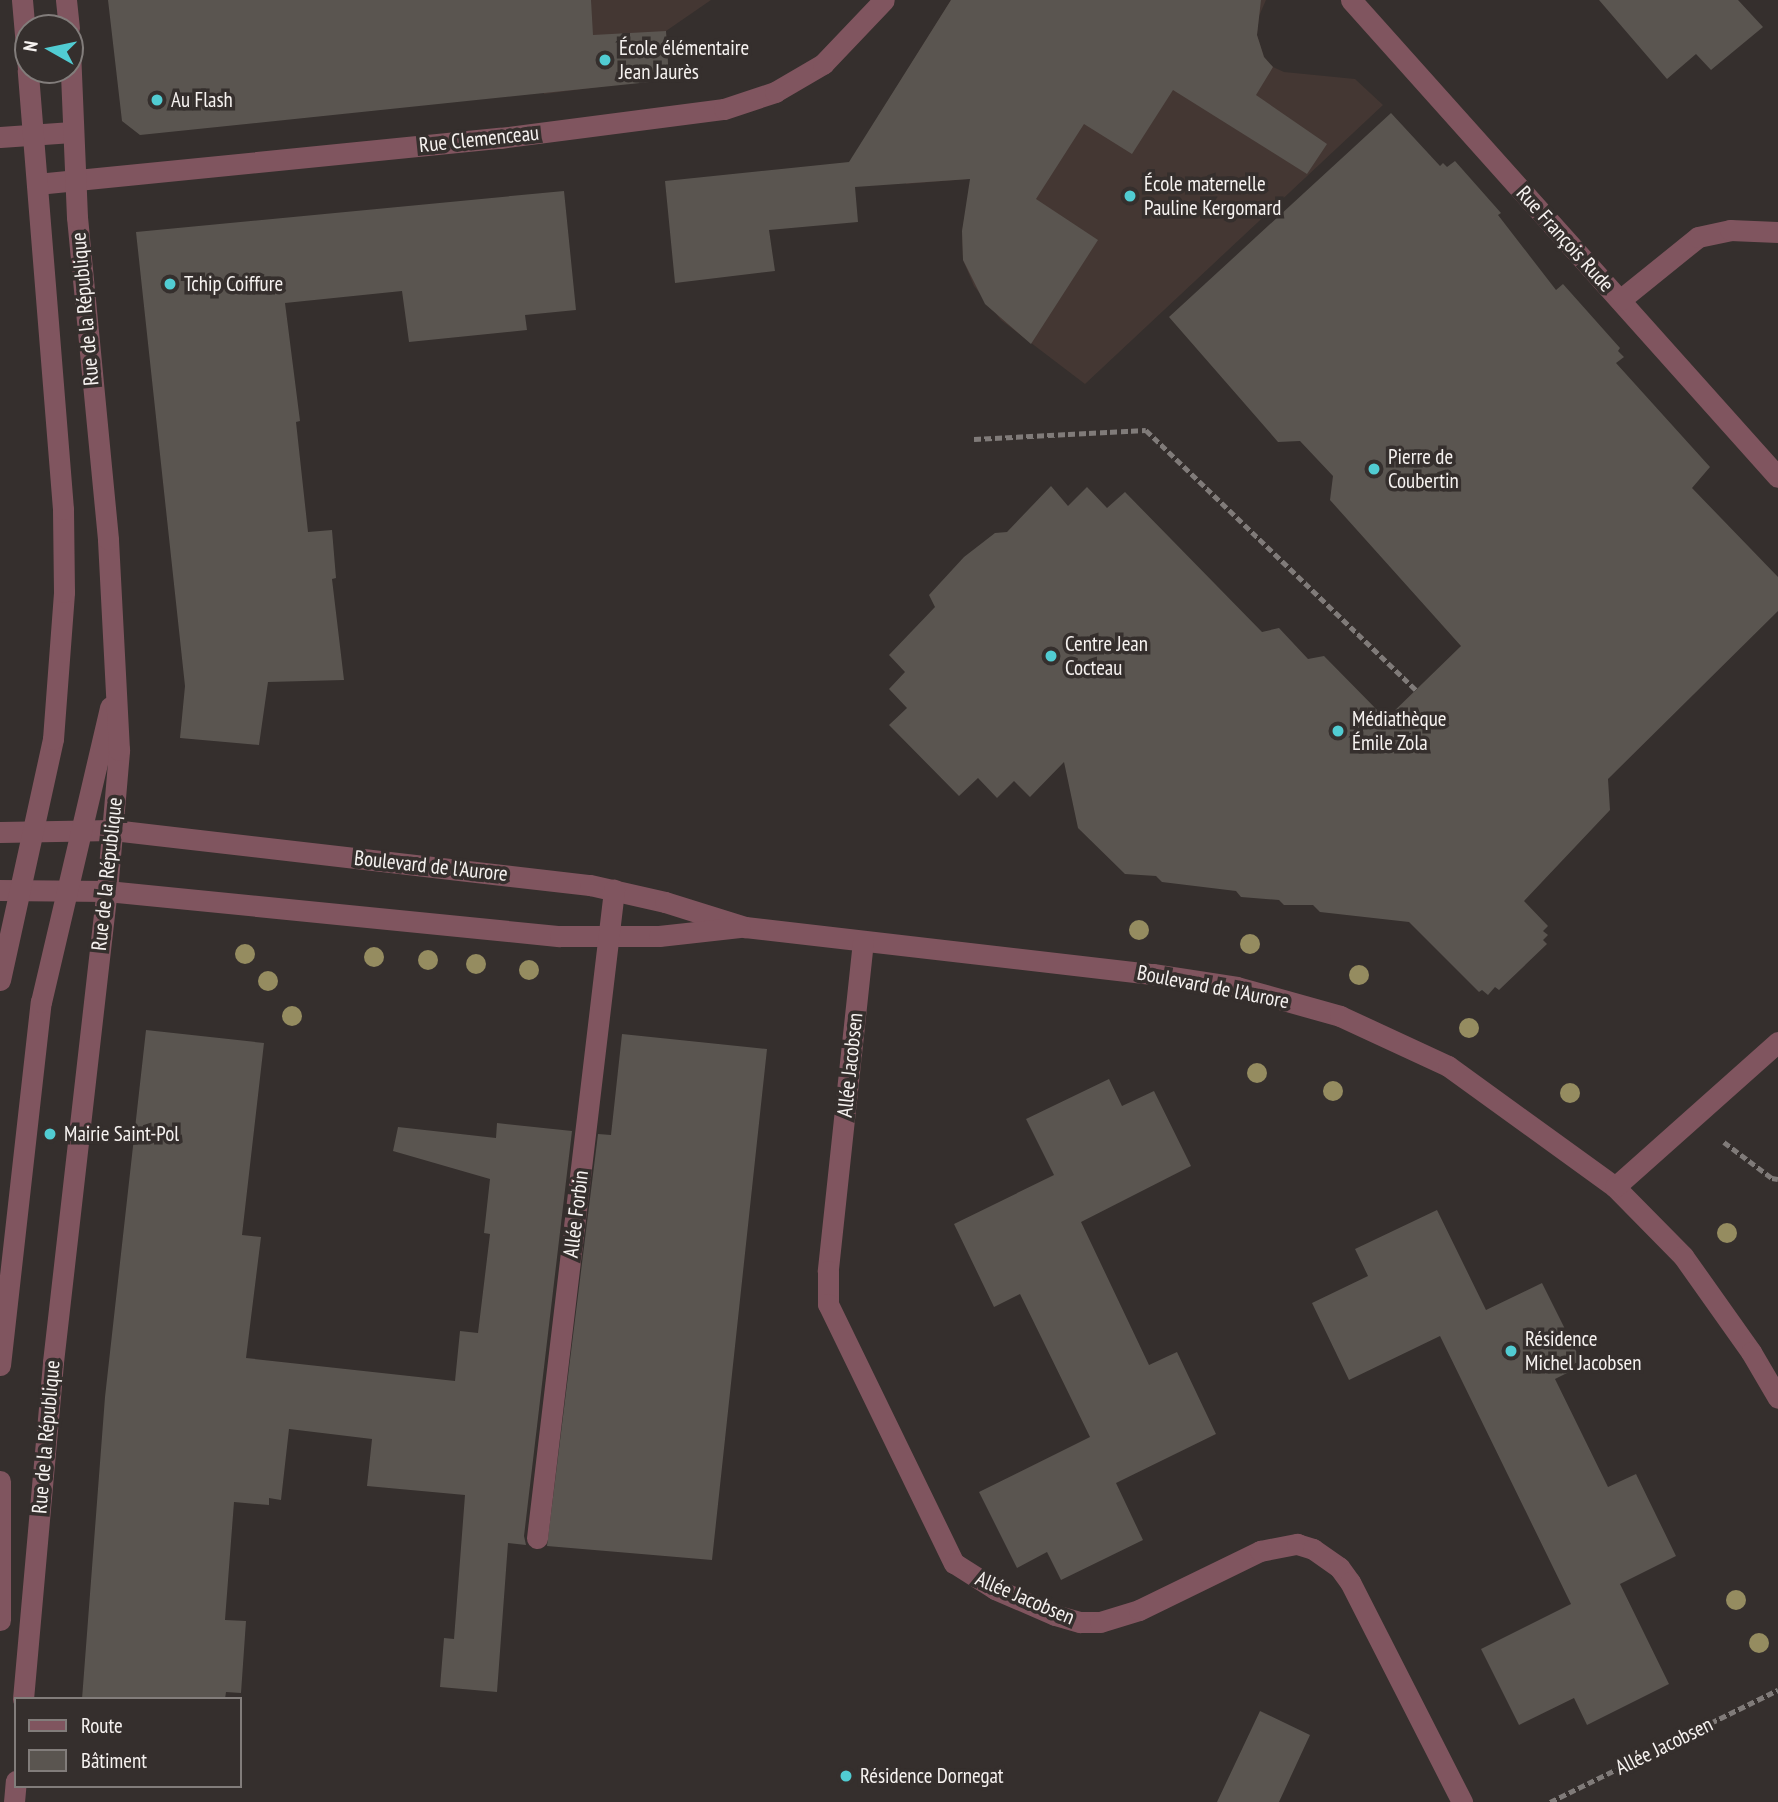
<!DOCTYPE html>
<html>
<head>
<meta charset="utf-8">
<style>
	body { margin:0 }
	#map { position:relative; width:1778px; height:1802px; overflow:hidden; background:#352f2d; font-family:"PT Sans Narrow",sans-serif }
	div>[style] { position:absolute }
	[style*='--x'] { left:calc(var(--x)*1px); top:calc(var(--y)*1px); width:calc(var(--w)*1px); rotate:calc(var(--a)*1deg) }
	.built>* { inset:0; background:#443733 }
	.building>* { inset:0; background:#5a5550 }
	.path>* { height:4.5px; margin-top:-2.25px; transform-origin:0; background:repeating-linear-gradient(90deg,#807b79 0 7px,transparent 0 10.5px) }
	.minor>* { height:21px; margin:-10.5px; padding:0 10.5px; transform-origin:10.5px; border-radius:10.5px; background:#80555f }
	.trees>* { width:20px; height:20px; margin:-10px; border-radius:50%; background:#958c60 }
	.dots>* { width:19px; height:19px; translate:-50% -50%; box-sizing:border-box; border:4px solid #352f2d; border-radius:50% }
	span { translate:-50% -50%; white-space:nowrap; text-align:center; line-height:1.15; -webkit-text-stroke:7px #352f2d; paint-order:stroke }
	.poi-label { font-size:21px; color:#f6f2f0 }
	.left { translate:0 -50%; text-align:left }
	.street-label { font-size:21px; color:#f6f2f0 }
	.legend { position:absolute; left:14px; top:1697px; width:228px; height:91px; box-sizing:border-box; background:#352f2d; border:2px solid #827d7b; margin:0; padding:9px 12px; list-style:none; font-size:21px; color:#f6f2f0 }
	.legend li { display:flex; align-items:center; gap:14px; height:35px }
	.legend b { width:35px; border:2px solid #827d7b }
	.north { position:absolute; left:14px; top:14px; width:70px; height:70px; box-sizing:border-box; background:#352f2d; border:2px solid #827d7b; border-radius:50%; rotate:279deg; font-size:19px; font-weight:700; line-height:28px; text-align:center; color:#f6f2f0 }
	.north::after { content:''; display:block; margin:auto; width:24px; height:32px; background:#51ccd2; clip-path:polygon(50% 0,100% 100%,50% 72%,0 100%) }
</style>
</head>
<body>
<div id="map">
	<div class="built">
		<i style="clip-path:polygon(539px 0,711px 0,666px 31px,669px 78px,544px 94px)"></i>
		<i style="clip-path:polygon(951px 0,1266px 0,1259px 16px,1257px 35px,1264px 57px,1273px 67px,1284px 72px,1355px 79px,1383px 105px,1085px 384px,1001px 320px,974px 286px,963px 260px,962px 231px,973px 174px,968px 179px,906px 184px,901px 142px,874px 123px)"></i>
	</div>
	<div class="building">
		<i style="clip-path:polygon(108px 0,591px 0,593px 35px,666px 31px,669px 80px,140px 135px,122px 121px)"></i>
		<i style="clip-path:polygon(951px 0,1261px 0,1257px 35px,1264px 57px,1273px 67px,1256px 95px,1327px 144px,1307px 174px,1173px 90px,1132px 154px,1084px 124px,1036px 199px,1098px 240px,1031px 344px,985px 304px,963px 260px,962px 231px,970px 179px,855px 187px,858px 222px,769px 230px,775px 271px,675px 283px,665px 181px,849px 162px)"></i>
		<i style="clip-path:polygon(1599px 0,1738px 0,1763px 27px,1711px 70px,1696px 54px,1667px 79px)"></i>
		<i style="clip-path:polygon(1391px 113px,1440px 166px,1443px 163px,1447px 167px,1455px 161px,1501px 213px,1498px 215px,1556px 290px,1563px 284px,1620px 348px,1618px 351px,1624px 357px,1616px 363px,1710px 467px,1692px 488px,1778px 577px,1778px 611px,1608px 779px,1610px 810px,1524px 901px,1548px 926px,1543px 931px,1548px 935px,1543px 940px,1547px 944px,1499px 990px,1495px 987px,1488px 995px,1482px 990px,1479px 992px,1409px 922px,1320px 912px,1313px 905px,1284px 905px,1279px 900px,1241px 897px,1236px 891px,1162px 882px,1156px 876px,1125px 874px,1078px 828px,1064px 762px,1030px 797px,1014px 781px,997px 798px,978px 778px,959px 796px,889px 725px,907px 708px,889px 689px,905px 672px,889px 655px,935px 607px,929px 595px,964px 557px,995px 533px,1007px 532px,1051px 486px,1068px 506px,1087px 487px,1107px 508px,1125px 492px,1262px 632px,1279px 628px,1308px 659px,1324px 656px,1386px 719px,1461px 646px,1330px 500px,1333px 476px,1300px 441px,1278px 442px,1169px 317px)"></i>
		<i style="clip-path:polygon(564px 191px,576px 310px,525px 315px,527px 330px,409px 342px,402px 291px,285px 303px,300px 421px,296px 422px,308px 532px,332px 530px,336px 578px,332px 579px,344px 680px,268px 682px,259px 745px,180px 738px,185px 686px,136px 232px)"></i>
		<i style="clip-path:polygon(146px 1030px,264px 1043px,242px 1235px,261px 1237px,246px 1358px,455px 1381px,460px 1331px,478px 1333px,490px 1234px,484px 1233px,490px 1179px,393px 1151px,398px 1127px,496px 1138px,497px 1123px,572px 1131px,524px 1536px,526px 1545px,508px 1543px,497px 1692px,440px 1687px,444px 1638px,454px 1639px,465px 1495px,367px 1486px,372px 1439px,289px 1429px,281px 1500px,269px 1498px,269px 1505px,234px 1502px,225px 1620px,246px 1621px,241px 1693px,226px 1692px,225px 1699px,82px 1699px,105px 1397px)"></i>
		<i style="clip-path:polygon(622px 1034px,767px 1049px,712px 1560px,547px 1546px,598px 1134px,611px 1135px)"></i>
		<i style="clip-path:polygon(1109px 1079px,1122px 1106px,1154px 1091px,1191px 1166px,1081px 1222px,1149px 1365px,1177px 1352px,1216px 1434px,1116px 1483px,1143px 1540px,1061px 1580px,1047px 1552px,1017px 1568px,979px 1492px,1090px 1437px,1020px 1294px,994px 1307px,954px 1224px,1054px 1175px,1026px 1119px)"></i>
		<i style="clip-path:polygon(1437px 1210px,1486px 1310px,1542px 1283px,1583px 1365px,1555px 1379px,1608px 1487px,1636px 1474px,1676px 1556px,1620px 1584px,1669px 1684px,1587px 1725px,1574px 1698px,1519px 1725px,1481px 1649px,1571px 1604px,1440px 1336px,1349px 1380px,1312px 1303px,1368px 1276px,1355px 1249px)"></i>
		<i style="clip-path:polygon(1260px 1711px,1310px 1735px,1297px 1763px,1279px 1802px,1217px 1802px)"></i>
	</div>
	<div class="path">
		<i style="--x:974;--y:439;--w:172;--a:-3"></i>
		<i style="--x:1146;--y:430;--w:375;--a:43.9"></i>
		<i style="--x:1724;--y:1142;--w:60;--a:36.9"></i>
		<i style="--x:1772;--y:1178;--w:6;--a:9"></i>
		<i style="--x:1550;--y:1802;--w:254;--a:-26.2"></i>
	</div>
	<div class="minor">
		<i style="--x:22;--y:0;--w:69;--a:85"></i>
		<i style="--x:66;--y:0;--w:28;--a:84"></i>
		<i style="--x:1351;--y:0;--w:640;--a:48.17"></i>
		<i style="--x:0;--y:137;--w:72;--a:-4"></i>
		<i style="--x:37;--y:184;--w:465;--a:-5.7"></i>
		<i style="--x:500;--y:138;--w:226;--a:-7.4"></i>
		<i style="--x:724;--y:109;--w:54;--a:-18.4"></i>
		<i style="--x:775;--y:92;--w:56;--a:-30.3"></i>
		<i style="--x:823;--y:64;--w:88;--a:-46.4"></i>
		<i style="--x:1620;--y:300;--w:100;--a:-38.9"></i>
		<i style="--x:1698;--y:237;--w:33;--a:-12"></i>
		<i style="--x:1730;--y:230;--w:48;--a:2.4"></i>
		<i style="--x:0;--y:832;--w:113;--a:-1"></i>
		<i style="--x:113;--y:830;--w:480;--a:6.6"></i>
		<i style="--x:590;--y:885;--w:77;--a:12.8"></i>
		<i style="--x:665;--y:902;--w:84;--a:17.4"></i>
		<i style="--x:745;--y:927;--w:412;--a:6.6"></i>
		<i style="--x:1154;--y:974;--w:84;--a:8.9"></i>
		<i style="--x:1237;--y:987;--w:107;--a:15.7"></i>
		<i style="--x:1340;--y:1016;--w:119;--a:24.8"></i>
		<i style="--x:1448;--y:1066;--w:206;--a:35.9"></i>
		<i style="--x:1615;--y:1187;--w:97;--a:45.4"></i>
		<i style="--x:1683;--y:1256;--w:118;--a:54.7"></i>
		<i style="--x:1751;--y:1352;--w:53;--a:59.6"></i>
		<i style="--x:0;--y:890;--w:107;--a:0.5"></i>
		<i style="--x:107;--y:891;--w:455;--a:5.7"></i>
		<i style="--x:560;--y:936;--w:99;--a:0"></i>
		<i style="--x:659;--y:936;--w:81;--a:-6.3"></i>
		<i style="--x:863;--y:941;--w:332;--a:96.1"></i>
		<i style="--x:828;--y:1271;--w:33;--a:90"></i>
		<i style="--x:828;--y:1304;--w:288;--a:64.1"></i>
		<i style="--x:954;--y:1563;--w:49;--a:32.4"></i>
		<i style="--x:995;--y:1589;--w:65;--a:23.4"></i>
		<i style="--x:1055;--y:1615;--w:26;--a:16"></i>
		<i style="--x:1080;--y:1622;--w:20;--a:0"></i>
		<i style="--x:1100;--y:1622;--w:41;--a:-17.1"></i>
		<i style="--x:1139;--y:1610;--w:135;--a:-26"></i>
		<i style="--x:1260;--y:1551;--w:38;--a:-11"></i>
		<i style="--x:1297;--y:1544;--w:17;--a:17"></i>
		<i style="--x:1313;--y:1549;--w:32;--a:35"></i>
		<i style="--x:1339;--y:1567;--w:19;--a:54"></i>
		<i style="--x:1350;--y:1582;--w:247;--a:63"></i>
		<i style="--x:0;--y:980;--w:247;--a:-77.6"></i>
		<i style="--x:53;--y:739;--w:147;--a:-85.7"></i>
		<i style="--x:64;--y:592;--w:83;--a:-90.7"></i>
		<i style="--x:63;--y:509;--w:440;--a:-94.6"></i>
		<i style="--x:1615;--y:1187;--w:218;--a:-41.7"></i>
		<i style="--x:0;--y:1365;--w:365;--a:-83.6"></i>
		<i style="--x:41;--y:1002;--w:303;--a:-76.8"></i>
		<i style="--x:0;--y:1481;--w:139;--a:90"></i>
		<i style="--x:537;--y:1538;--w:653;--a:-83.22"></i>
		<i style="--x:23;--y:1699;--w:338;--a:-84.9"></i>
		<i style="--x:53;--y:1362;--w:474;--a:-83.5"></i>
		<i style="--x:107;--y:891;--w:142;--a:-85.1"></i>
		<i style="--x:119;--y:750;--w:211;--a:-93"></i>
		<i style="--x:108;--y:539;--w:323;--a:-95.5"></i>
		<i style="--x:77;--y:217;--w:170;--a:-92.4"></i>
		<i style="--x:14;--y:1802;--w:21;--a:-85"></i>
	</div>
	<div class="trees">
		<i style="left:1139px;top:930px"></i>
		<i style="left:1250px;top:944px"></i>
		<i style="left:245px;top:954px"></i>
		<i style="left:374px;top:957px"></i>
		<i style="left:428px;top:960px"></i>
		<i style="left:476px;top:964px"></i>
		<i style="left:529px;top:970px"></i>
		<i style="left:1359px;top:975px"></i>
		<i style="left:268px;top:981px"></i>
		<i style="left:292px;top:1016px"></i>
		<i style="left:1469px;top:1028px"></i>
		<i style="left:1257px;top:1073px"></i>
		<i style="left:1333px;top:1091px"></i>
		<i style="left:1570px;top:1093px"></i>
		<i style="left:1727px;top:1233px"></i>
		<i style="left:1736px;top:1600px"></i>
		<i style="left:1759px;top:1643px"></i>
	</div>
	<div class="dots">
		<i style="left:605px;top:60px;background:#51ccd2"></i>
		<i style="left:157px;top:100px;background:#51ccd2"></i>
		<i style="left:1130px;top:196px;background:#51ccd2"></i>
		<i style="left:170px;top:284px;background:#51ccd2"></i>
		<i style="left:1374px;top:469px;background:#51ccd2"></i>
		<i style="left:1051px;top:656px;background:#51ccd2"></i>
		<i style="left:1338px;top:731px;background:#51ccd2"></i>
		<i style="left:50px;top:1134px;background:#51ccd2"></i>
		<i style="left:1511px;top:1351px;background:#51ccd2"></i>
		<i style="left:846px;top:1776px;background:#51ccd2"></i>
	</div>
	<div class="poi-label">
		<span class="left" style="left:619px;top:60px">École élémentaire<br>Jean Jaurès</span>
		<span class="left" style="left:171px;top:100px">Au Flash</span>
		<span class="left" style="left:1144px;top:196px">École maternelle<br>Pauline Kergomard</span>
		<span class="left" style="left:184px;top:284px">Tchip Coiffure</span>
		<span class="left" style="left:1388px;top:469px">Pierre de<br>Coubertin</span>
		<span class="left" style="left:1065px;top:656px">Centre Jean<br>Cocteau</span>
		<span class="left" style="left:1352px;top:731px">Médiathèque<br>Émile Zola</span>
		<span class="left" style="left:64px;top:1134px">Mairie Saint-Pol</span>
		<span class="left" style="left:1525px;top:1351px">Résidence<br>Michel Jacobsen</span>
		<span class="left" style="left:860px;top:1776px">Résidence Dornegat</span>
	</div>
	<div class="street-label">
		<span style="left:479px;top:139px;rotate:-6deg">Rue Clemenceau</span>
		<span style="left:1565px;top:239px;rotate:48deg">Rue François Rude</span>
		<span style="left:85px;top:309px;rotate:-95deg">Rue de la République</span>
		<span style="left:431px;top:866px;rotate:6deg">Boulevard de l'Aurore</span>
		<span style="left:107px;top:874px;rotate:-84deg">Rue de la République</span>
		<span style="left:1213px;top:987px;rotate:11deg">Boulevard de l'Aurore</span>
		<span style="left:850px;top:1065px;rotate:-84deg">Allée Jacobsen</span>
		<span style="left:576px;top:1214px;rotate:-83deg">Allée Forbin</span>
		<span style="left:46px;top:1437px;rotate:-85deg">Rue de la République</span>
		<span style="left:1025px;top:1598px;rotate:23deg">Allée Jacobsen</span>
		<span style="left:1664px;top:1746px;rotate:-26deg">Allée Jacobsen</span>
	</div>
	<ul class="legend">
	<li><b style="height:9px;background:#80555f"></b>Route</li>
	<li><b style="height:19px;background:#5a5550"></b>Bâtiment</li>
	</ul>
	<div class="north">N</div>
</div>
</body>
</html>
